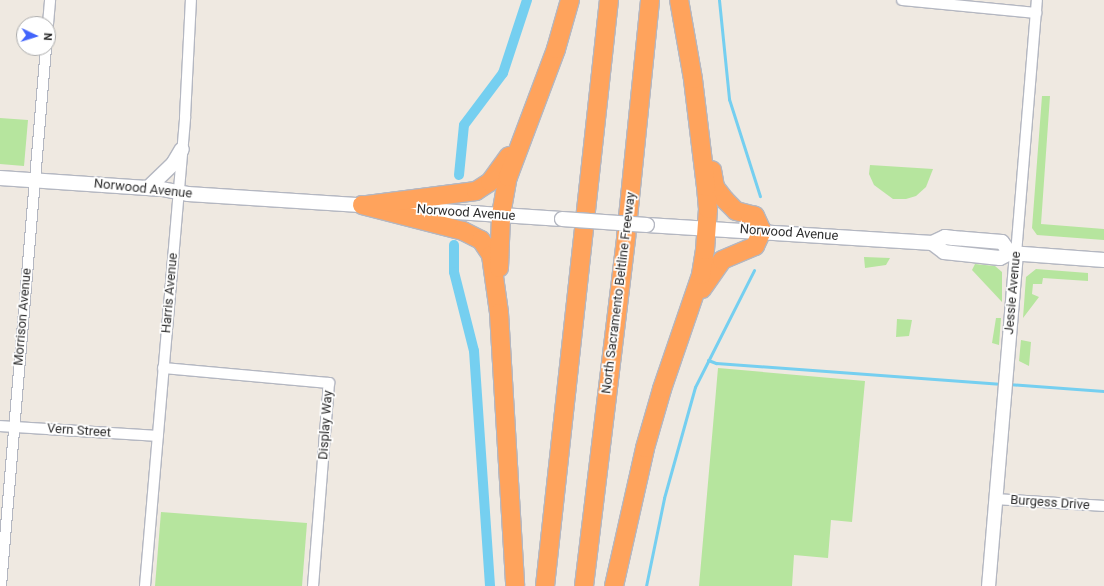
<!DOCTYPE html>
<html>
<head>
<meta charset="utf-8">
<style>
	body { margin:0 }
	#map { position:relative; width:1104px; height:586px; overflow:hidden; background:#efe9e1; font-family:Roboto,sans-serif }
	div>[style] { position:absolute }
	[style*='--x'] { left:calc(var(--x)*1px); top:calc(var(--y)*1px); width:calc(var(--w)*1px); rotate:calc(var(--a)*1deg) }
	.green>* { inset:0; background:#b6e59e }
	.stream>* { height:3px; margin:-1.5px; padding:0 1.5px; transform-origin:1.5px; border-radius:1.5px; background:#75cff0 }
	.canal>* { height:10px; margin:-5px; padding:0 5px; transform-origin:5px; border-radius:5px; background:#75cff0 }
	.roads { filter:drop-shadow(1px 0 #b4b7c1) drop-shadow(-1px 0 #b4b7c1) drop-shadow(0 1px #b4b7c1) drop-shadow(0 -1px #b4b7c1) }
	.minor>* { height:10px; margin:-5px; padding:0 5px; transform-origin:5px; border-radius:5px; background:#fff }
	.tertiary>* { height:13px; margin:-6.5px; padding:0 6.5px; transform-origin:6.5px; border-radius:6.5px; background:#fff }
	.secondary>* { height:14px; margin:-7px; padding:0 7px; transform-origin:7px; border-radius:7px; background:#fff }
	.motorway>* { height:18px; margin:-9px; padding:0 9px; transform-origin:9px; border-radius:9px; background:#ffa35c }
	.bridges { filter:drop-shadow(1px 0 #b4b7c1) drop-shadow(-1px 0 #b4b7c1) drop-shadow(0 1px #b4b7c1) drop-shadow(0 -1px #b4b7c1) }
	.secondary-bridge>* { height:14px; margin:-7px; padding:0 7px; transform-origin:7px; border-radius:7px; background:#fff }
	span { translate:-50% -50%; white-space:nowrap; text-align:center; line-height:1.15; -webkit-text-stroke:3.5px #fff; paint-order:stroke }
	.street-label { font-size:13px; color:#2e2e2e }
	.north { position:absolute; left:16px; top:16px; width:40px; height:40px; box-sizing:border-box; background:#fff; border:1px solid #ababab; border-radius:50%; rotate:94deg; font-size:11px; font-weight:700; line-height:16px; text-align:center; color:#2e2e2e }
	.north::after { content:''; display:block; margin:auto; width:14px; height:18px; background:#4264fb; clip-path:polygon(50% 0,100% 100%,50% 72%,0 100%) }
</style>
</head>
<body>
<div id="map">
	<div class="green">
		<i style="clip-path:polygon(1042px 96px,1050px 96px,1041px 224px,1104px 229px,1104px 240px,1037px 235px,1032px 228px)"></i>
		<i style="clip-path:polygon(0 118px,28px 120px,24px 166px,0 164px)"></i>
		<i style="clip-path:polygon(870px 165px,933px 169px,926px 187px,916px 196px,906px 199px,893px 199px,874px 185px,869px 174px)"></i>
		<i style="clip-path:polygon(864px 257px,890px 258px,886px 265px,865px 268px)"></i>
		<i style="clip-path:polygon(975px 264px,995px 266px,1002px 272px,1002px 302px,972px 270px)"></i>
		<i style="clip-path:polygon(1036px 269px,1088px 273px,1088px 281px,1043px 278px,1042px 284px,1033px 284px,1032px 294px,1039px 297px,1023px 318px,1026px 277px)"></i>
		<i style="clip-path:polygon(996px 318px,1001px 318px,999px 345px,992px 343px)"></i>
		<i style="clip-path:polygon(897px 319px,912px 320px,909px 336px,896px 337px)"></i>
		<i style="clip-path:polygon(1021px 340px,1031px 342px,1029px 366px,1019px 361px)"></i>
		<i style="clip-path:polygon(718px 368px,865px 381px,852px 522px,831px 520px,828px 558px,794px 555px,792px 586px,699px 586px)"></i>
		<i style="clip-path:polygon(161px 512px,307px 523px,302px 586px,155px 586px)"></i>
	</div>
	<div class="stream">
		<i style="--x:719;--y:0;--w:100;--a:84.2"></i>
		<i style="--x:729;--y:99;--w:102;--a:72.3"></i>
		<i style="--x:708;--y:360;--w:9;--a:21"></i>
		<i style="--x:716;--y:363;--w:287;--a:4.2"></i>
		<i style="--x:1008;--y:384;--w:96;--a:4.2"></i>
		<i style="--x:646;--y:586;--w:90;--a:-78.4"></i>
		<i style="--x:664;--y:498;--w:115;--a:-74.4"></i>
		<i style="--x:695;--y:387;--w:131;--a:-63.2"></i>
	</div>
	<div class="canal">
		<i style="--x:459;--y:175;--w:50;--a:-84.3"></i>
		<i style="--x:464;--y:125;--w:65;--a:-53.1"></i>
		<i style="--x:503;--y:73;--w:77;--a:-71.8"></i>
		<i style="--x:454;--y:245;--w:27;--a:90"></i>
		<i style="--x:454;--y:272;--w:81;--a:75.8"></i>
		<i style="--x:474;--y:351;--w:236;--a:86.1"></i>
	</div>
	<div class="roads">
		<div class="minor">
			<i style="--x:902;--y:0;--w:135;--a:5.5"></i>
			<i style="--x:48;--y:24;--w:24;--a:-85"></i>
			<i style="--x:1016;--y:254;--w:255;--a:-85.3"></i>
			<i style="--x:163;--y:368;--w:167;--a:5.2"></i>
			<i style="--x:329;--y:383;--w:204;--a:94.5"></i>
			<i style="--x:0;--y:426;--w:158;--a:3.6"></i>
			<i style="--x:996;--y:499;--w:108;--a:3.7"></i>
			<i style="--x:1;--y:586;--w:540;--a:-85.22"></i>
			<i style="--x:145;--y:586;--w:471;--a:-85.1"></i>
			<i style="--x:185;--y:117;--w:117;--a:-87.1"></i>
		</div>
		<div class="tertiary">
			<i style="--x:988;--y:586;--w:333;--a:-85.2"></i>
		</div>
		<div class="secondary">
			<i style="--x:0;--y:178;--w:162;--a:3.9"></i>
			<i style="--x:162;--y:189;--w:26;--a:11"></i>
			<i style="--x:188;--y:194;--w:184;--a:3.7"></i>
			<i style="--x:148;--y:188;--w:35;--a:-44"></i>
			<i style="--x:173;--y:164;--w:17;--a:-59"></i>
			<i style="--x:396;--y:208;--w:166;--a:3.8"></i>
			<i style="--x:647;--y:225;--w:286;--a:3.6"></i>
			<i style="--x:932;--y:243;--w:14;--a:-25"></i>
			<i style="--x:945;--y:237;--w:8;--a:7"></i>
			<i style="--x:953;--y:238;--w:49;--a:4.7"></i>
			<i style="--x:1002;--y:242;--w:14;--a:54"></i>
			<i style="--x:932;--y:243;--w:15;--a:37"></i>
			<i style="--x:944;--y:252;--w:56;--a:6.1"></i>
			<i style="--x:1000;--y:258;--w:11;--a:-27"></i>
			<i style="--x:1010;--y:253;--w:94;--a:4.3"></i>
		</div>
		<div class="motorway">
			<i style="--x:362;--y:205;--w:104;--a:14.4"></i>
			<i style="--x:463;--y:231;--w:20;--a:27"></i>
			<i style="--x:481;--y:240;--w:18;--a:56"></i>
			<i style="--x:491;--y:255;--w:59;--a:82.1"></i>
			<i style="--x:499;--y:313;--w:273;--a:86.6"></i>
			<i style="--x:367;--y:205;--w:110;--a:-7.3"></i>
			<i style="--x:476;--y:191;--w:17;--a:-33"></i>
			<i style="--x:490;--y:182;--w:32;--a:-54"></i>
			<i style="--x:499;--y:268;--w:53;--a:-87.8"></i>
			<i style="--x:501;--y:215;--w:39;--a:-80"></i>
			<i style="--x:508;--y:177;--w:137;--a:-69.4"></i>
			<i style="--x:556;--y:49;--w:51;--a:-74.1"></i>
			<i style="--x:702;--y:289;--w:35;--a:-55"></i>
			<i style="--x:722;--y:260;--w:36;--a:-23"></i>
			<i style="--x:755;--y:246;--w:17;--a:-65"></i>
			<i style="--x:762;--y:231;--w:17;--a:-115"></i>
			<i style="--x:755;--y:216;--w:20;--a:-165"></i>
			<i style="--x:736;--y:211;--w:16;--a:-135"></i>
			<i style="--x:725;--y:200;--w:16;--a:-128"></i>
			<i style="--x:715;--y:187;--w:17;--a:-100"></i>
			<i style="--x:545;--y:586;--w:589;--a:-83.77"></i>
			<i style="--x:584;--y:586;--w:352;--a:-83.1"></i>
			<i style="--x:626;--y:237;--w:238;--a:-84.2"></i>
			<i style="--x:614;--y:586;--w:141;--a:-77.3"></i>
			<i style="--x:645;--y:448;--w:61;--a:-73.9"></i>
			<i style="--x:662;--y:389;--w:120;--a:-71.1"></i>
			<i style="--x:701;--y:275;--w:25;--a:-81"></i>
			<i style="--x:705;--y:250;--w:41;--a:-85.8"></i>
			<i style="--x:708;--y:209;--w:22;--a:-95"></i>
			<i style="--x:706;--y:187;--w:109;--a:-96.9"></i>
			<i style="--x:693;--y:79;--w:80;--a:-100"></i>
		</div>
	</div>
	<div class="bridges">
		<div class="secondary-bridge">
			<i style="--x:562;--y:219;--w:85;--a:4"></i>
		</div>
	</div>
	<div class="street-label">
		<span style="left:143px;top:189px;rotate:6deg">Norwood Avenue</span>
		<span style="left:466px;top:213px;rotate:4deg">Norwood Avenue</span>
		<span style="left:789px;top:233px;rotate:4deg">Norwood Avenue</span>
		<span style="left:170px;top:293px;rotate:-85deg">Harris Avenue</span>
		<span style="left:619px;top:293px;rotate:-83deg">North Sacramento Beltline Freeway</span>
		<span style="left:1013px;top:293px;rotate:-85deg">Jessie Avenue</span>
		<span style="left:23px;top:317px;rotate:-85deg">Morrison Avenue</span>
		<span style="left:326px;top:425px;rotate:-86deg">Display Way</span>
		<span style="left:79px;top:431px;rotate:4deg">Vern Street</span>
		<span style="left:1050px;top:503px;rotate:4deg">Burgess Drive</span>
	</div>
	<div class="north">N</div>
</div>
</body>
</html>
